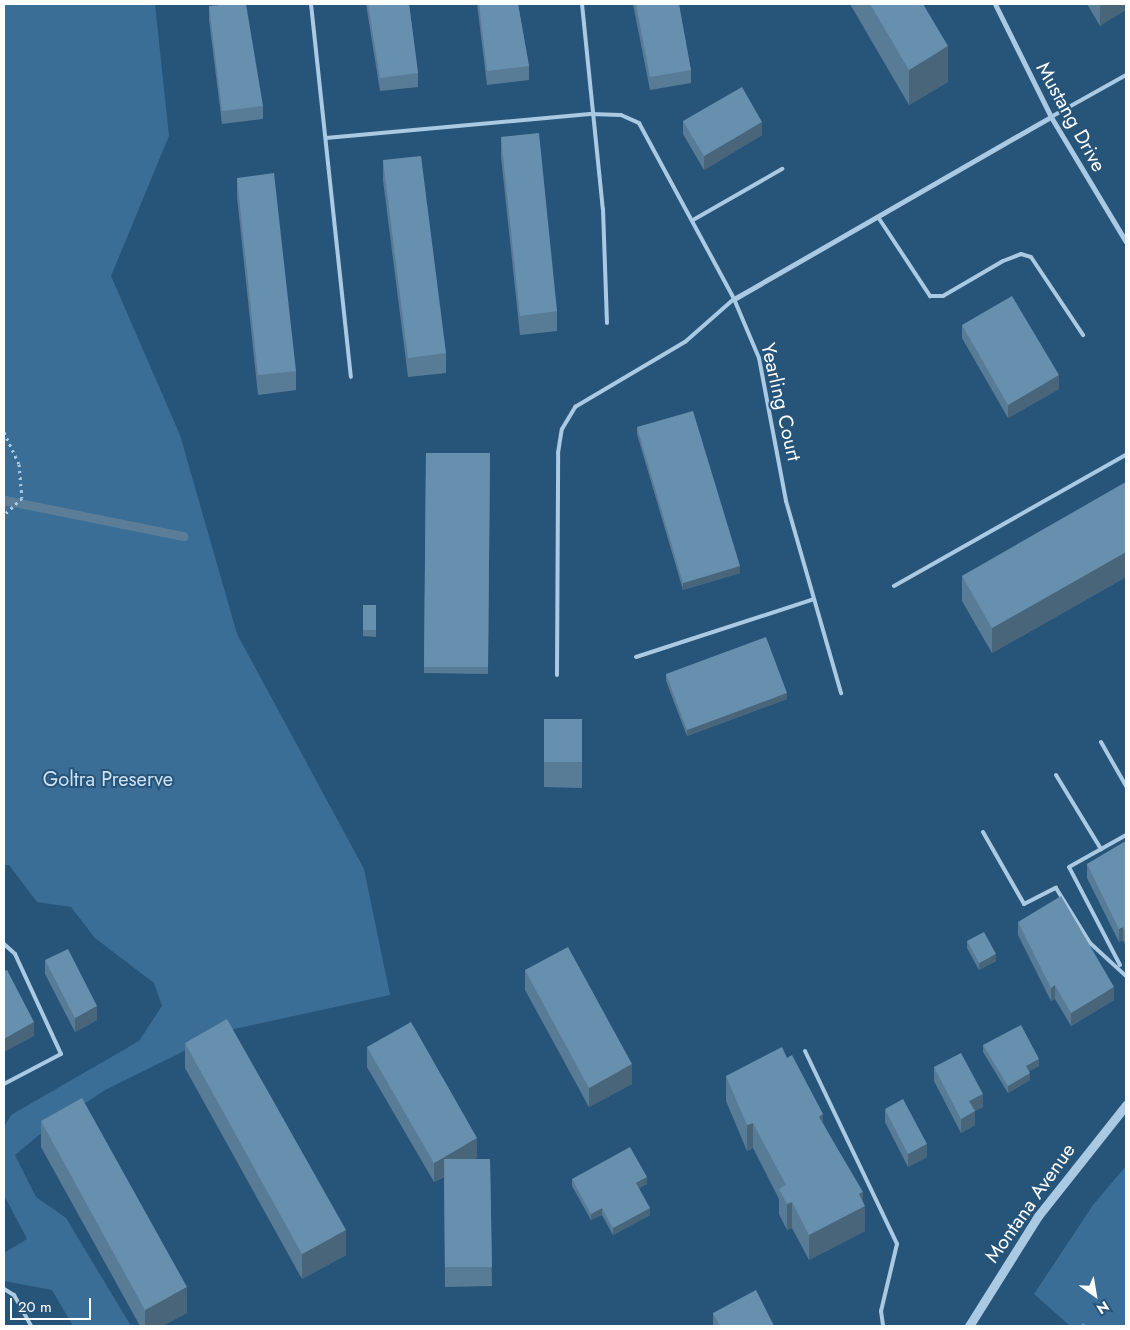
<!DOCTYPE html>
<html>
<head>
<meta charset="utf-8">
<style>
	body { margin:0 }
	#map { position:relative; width:1130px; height:1330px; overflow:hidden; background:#275479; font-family:Jost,sans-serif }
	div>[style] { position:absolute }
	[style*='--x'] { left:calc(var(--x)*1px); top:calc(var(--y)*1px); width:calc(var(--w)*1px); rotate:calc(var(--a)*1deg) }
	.green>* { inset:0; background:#3b6e96 }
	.stream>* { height:9px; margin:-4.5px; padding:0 4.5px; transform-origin:4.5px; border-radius:4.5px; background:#5c7d97 }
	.path>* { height:3px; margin-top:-1.5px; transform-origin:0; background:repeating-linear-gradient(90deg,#aacae3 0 2.5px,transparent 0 6.5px) }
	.service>* { height:4px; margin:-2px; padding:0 2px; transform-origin:2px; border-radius:2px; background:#aacae3 }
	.minor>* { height:5px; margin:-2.5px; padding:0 2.5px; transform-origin:2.5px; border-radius:2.5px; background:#aacae3 }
	.tertiary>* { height:9px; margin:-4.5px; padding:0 4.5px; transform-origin:4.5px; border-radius:4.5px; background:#aacae3 }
	.wall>* { inset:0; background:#597c96 }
	.shaded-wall>* { inset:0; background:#48657a }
	.building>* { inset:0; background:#6790ae }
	span { translate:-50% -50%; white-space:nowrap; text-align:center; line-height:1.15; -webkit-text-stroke:4px #275479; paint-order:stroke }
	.street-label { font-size:20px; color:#fff }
	.park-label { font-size:20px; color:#cce2f3 }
	.frame { position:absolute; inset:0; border:5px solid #fff; pointer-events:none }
	.north { position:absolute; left:1070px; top:1270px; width:50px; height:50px; -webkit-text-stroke:4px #275479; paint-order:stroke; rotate:148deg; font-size:14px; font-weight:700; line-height:20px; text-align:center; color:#fff }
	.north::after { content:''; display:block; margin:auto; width:18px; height:22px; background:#fff; clip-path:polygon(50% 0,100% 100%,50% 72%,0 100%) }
	.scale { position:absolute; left:10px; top:1298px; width:81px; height:22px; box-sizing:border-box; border:2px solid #fff; border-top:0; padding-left:6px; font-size:15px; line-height:18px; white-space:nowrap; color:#fff; -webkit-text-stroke:4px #275479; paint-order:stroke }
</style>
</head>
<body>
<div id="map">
	<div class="green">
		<i style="clip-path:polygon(4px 4px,155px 4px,169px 136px,111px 276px,180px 435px,237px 634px,364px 869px,390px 995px,225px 1031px,107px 1089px,51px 1125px,15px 1155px,36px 1197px,66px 1218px,131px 1326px,73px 1326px,52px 1290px,4px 1281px,4px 1253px,27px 1239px,4px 1195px,4px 1127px,11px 1115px,139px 1041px,162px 1006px,154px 983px,95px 938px,71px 907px,37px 902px,9px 865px,4px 865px)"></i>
		<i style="clip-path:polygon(1126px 1166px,1126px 1326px,1070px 1326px,1034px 1294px,1093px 1205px)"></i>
	</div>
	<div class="stream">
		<i style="--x:4;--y:500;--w:183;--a:11.4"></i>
	</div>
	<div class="path">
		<i style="--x:4;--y:432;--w:35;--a:65"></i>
		<i style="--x:19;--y:464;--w:34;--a:85"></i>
		<i style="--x:22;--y:498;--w:25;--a:137"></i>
	</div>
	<div class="service">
		<i style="--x:311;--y:4;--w:375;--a:83.9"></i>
		<i style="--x:582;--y:4;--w:206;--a:84.2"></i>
		<i style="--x:603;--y:209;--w:114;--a:88"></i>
		<i style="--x:1051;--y:117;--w:86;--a:-29.2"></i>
		<i style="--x:326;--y:138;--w:265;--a:-5.2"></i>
		<i style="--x:590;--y:114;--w:31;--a:2"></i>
		<i style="--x:621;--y:115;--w:20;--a:24"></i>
		<i style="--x:639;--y:123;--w:200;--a:61.6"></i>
		<i style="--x:734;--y:299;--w:64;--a:67"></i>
		<i style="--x:759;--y:358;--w:146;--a:79.3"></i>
		<i style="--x:786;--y:501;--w:200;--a:74"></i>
		<i style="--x:878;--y:217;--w:95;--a:56.6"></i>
		<i style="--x:930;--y:296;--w:13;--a:0"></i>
		<i style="--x:943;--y:296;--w:69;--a:-30.3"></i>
		<i style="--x:1003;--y:261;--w:19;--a:-21"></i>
		<i style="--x:1021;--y:254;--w:10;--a:17"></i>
		<i style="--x:1031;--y:257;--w:94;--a:56.3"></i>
		<i style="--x:693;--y:220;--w:103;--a:-29.8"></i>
		<i style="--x:894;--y:586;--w:266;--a:-29.5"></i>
		<i style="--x:636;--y:657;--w:187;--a:-18"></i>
		<i style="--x:557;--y:675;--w:222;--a:-89.7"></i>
		<i style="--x:558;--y:453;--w:24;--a:-81"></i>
		<i style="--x:562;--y:429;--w:26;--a:-59"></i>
		<i style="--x:575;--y:407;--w:128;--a:-30.6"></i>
		<i style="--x:685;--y:342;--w:65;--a:-41.3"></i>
		<i style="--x:1101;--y:742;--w:51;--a:60.4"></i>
		<i style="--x:1056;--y:775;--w:87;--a:58.7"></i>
		<i style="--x:983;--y:832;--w:83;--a:60.3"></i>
		<i style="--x:1024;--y:904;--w:36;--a:-27"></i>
		<i style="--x:1056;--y:888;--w:65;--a:58.3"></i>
		<i style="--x:1090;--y:943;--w:49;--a:42.5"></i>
		<i style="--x:4;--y:944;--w:15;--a:42"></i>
		<i style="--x:15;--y:954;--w:110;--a:65.3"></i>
		<i style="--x:61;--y:1054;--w:64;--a:152.2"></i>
		<i style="--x:1120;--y:965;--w:110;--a:-117.5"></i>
		<i style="--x:1069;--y:867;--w:65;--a:-29.3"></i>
		<i style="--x:805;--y:1051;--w:214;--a:64.5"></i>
		<i style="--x:897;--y:1244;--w:69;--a:103.4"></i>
		<i style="--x:881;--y:1311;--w:15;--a:82"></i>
		<i style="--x:4;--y:1289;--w:12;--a:31"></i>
		<i style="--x:14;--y:1295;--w:35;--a:61"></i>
	</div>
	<div class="minor">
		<i style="--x:995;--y:4;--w:126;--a:63.6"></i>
		<i style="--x:1051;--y:117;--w:146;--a:59"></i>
		<i style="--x:734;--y:299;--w:366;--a:-29.9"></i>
	</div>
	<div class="tertiary">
		<i style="--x:969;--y:1326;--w:130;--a:-57.9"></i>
		<i style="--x:1038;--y:1216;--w:142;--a:-51.6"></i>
	</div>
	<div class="wall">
		<i style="clip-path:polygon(366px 4px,409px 4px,418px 73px,418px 87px,380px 91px)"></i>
		<i style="clip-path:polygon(477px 4px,518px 4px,529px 66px,529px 80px,487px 85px)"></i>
		<i style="clip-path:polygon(633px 4px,672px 4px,691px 70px,691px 83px,650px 90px)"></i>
		<i style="clip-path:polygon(850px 4px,923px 4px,948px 82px,909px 105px)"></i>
		<i style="clip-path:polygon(1087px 4px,1126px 4px,1100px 26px)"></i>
		<i style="clip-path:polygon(209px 6px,263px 106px,263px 119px,222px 124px,209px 20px)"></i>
		<i style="clip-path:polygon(683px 121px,762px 135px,704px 170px,683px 134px)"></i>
		<i style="clip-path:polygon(501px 137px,557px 311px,557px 331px,520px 335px,501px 157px)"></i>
		<i style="clip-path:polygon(383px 160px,446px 353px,446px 373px,408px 377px,383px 180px)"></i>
		<i style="clip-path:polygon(237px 178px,296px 371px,296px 390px,258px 395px,237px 197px)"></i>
		<i style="clip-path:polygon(962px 325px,1059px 389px,1008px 418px,962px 338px)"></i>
		<i style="clip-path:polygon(637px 427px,740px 573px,683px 590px,637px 434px)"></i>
		<i style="clip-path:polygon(426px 453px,490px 453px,488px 674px,424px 673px)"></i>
		<i style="clip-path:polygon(1126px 482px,1126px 577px,992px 653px,962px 601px,962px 576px)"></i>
		<i style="clip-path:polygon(363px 605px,376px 605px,376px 637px,363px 636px)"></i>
		<i style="clip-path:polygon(666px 674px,787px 699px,687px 736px,666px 681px)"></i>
		<i style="clip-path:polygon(544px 719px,582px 719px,582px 788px,544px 787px)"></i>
		<i style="clip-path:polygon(1126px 841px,1126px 947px,1123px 940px,1119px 942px,1087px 878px,1087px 864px)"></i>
		<i style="clip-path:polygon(1018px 922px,1114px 1000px,1071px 1026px,1055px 999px,1051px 1001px,1018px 935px)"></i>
		<i style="clip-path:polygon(967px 941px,996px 961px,979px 970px,967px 948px)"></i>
		<i style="clip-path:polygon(45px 960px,97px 1020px,75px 1032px,45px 974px)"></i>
		<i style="clip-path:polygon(525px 970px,632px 1084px,589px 1107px,525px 990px)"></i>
		<i style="clip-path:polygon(185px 1043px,346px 1255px,302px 1279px,185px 1068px)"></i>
		<i style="clip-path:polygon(983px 1045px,1039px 1066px,1029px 1071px,1030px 1080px,1008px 1093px,983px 1052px)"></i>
		<i style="clip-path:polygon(367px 1047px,477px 1157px,474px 1159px,490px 1159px,492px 1286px,445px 1287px,444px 1177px,434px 1182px,367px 1067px)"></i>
		<i style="clip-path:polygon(934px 1067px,983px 1107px,975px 1111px,975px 1125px,961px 1133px,934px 1081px)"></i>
		<i style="clip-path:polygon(726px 1076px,823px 1123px,863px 1201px,865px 1231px,809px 1260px,792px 1228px,787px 1230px,779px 1214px,779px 1199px,753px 1148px,747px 1151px,726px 1101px)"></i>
		<i style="clip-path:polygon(885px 1109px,927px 1157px,908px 1167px,885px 1122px)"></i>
		<i style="clip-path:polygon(41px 1121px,187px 1313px,162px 1326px,140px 1326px,41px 1147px)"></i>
		<i style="clip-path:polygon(572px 1179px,647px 1184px,639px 1188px,650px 1215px,613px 1235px,602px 1215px,591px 1220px,572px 1186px)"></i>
		<i style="clip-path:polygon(713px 1313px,774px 1326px,713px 1326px)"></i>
	</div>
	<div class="shaded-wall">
		<i style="clip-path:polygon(1104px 4px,1126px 4px,1126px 10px,1100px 26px,1100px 6px)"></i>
		<i style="clip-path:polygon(948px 46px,948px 82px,909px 105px,909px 70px)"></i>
		<i style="clip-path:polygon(762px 122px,762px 135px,704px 170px,704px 156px)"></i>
		<i style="clip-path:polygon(1059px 375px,1059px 389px,1008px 418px,1008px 405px)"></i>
		<i style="clip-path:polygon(1126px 552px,1126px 577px,992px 653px,992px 628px)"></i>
		<i style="clip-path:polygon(740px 566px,740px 573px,683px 590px,683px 583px)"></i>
		<i style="clip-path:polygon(787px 693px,787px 699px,687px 736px,687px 730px)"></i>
		<i style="clip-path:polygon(1123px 927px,1123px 940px,1119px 942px,1119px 929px)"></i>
		<i style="clip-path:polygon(996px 954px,996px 961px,979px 970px,979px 963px)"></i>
		<i style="clip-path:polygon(1055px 985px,1055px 999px,1051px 1001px,1051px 988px)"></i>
		<i style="clip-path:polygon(1114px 987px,1114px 1000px,1071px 1026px,1071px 1013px)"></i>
		<i style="clip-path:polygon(97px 1006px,97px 1020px,75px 1032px,75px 1018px)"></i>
		<i style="clip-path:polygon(34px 1022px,34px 1036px,4px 1052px,4px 1039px)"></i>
		<i style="clip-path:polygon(1039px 1059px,1039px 1066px,1026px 1073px,1026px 1066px)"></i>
		<i style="clip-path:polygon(632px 1064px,632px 1084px,589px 1107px,589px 1088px)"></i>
		<i style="clip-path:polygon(1030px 1073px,1030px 1080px,1008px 1093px,1008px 1086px)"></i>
		<i style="clip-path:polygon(983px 1094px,983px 1107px,969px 1114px,969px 1101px)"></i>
		<i style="clip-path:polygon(975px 1111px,975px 1125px,961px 1133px,961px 1119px)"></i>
		<i style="clip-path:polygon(823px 1114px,823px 1140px,819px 1117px)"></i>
		<i style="clip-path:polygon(753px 1123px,753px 1148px,747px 1151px,747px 1125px)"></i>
		<i style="clip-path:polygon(477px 1138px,477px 1157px,434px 1182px,434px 1163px)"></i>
		<i style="clip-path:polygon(927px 1144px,927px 1157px,908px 1167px,908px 1154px)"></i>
		<i style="clip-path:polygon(647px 1177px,647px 1184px,636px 1190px,636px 1183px)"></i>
		<i style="clip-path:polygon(863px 1192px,863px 1207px,865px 1206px,865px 1231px,809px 1260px,809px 1235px,859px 1194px)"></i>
		<i style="clip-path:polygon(792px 1202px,792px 1228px,787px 1230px,787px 1204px)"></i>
		<i style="clip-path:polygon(602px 1208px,602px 1215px,591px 1220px,591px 1214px)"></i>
		<i style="clip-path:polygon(650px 1208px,650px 1215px,613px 1235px,613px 1228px)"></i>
		<i style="clip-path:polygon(346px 1230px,346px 1255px,302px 1279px,302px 1254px)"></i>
		<i style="clip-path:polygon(187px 1287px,187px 1313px,162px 1326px,145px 1326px,145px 1310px)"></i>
	</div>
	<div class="building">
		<i style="clip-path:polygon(230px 4px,246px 4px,263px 106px,222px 111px,209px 6px)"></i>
		<i style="clip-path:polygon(368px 4px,409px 4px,418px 73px,380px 78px)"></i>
		<i style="clip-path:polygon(479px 4px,518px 4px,529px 66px,487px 71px)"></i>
		<i style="clip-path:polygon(636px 4px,679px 4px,691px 70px,650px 77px)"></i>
		<i style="clip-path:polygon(870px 4px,923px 4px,948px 46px,909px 70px)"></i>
		<i style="clip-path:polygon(742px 87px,762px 122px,704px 156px,683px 121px)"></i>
		<i style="clip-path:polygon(539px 133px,557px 311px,520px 316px,501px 137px)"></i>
		<i style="clip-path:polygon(421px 156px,446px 353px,408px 358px,383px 160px)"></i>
		<i style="clip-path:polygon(274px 173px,296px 371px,258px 375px,237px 178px)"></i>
		<i style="clip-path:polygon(1012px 296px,1059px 375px,1008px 405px,962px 325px)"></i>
		<i style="clip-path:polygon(693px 411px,740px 566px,683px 583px,637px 427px)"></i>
		<i style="clip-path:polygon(426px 453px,490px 453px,488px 667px,424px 667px)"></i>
		<i style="clip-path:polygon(1126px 482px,1126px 552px,992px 628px,962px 576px)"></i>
		<i style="clip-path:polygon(363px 605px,376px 605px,376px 630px,363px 630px)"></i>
		<i style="clip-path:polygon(766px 637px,787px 693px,687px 730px,666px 674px)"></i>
		<i style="clip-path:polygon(544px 719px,582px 719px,582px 762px,544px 762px)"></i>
		<i style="clip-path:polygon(1126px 841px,1126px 933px,1123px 927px,1119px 929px,1087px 864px)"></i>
		<i style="clip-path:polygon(1061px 896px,1114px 987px,1071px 1013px,1055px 985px,1051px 988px,1018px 922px)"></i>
		<i style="clip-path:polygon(984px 932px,996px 954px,979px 963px,967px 941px)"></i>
		<i style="clip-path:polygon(568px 947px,632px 1064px,589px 1088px,525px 970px)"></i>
		<i style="clip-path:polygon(68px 949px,97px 1006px,75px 1018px,45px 960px)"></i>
		<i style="clip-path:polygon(7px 970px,34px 1022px,4px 1039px,4px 971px)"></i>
		<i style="clip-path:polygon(227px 1019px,346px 1230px,302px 1254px,185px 1043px)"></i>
		<i style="clip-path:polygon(411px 1022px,477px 1138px,434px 1163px,367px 1047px)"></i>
		<i style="clip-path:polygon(1021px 1025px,1039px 1059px,1026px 1066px,1030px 1073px,1008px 1086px,983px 1045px)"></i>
		<i style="clip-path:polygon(782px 1047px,787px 1058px,792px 1055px,823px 1114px,819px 1117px,863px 1192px,859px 1194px,865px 1206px,809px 1235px,792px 1202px,787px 1204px,779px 1189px,786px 1185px,753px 1123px,747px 1125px,726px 1076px)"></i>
		<i style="clip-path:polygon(961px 1053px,983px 1094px,969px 1101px,975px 1111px,961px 1119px,934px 1067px)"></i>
		<i style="clip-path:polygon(82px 1098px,187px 1287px,145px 1310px,41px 1121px)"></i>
		<i style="clip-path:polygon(903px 1099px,927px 1144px,908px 1154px,885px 1109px)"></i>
		<i style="clip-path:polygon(630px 1147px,647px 1177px,636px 1183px,650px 1208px,613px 1228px,602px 1208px,591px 1214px,572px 1179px)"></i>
		<i style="clip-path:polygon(444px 1159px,490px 1159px,492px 1267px,445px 1267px)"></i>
		<i style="clip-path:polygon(756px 1290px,774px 1326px,720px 1326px,713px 1313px)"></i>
		<i style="clip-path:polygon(1083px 1323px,1087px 1326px,1080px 1326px)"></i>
	</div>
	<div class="street-label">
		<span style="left:1071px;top:117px;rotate:61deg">Mustang Drive</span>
		<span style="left:781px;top:402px;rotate:77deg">Yearling Court</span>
		<span style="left:1030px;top:1203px;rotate:-55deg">Montana Avenue</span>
	</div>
	<div class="park-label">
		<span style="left:108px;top:779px">Goltra Preserve</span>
	</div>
	<div class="frame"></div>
	<div class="north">N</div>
	<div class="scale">20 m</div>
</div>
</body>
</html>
